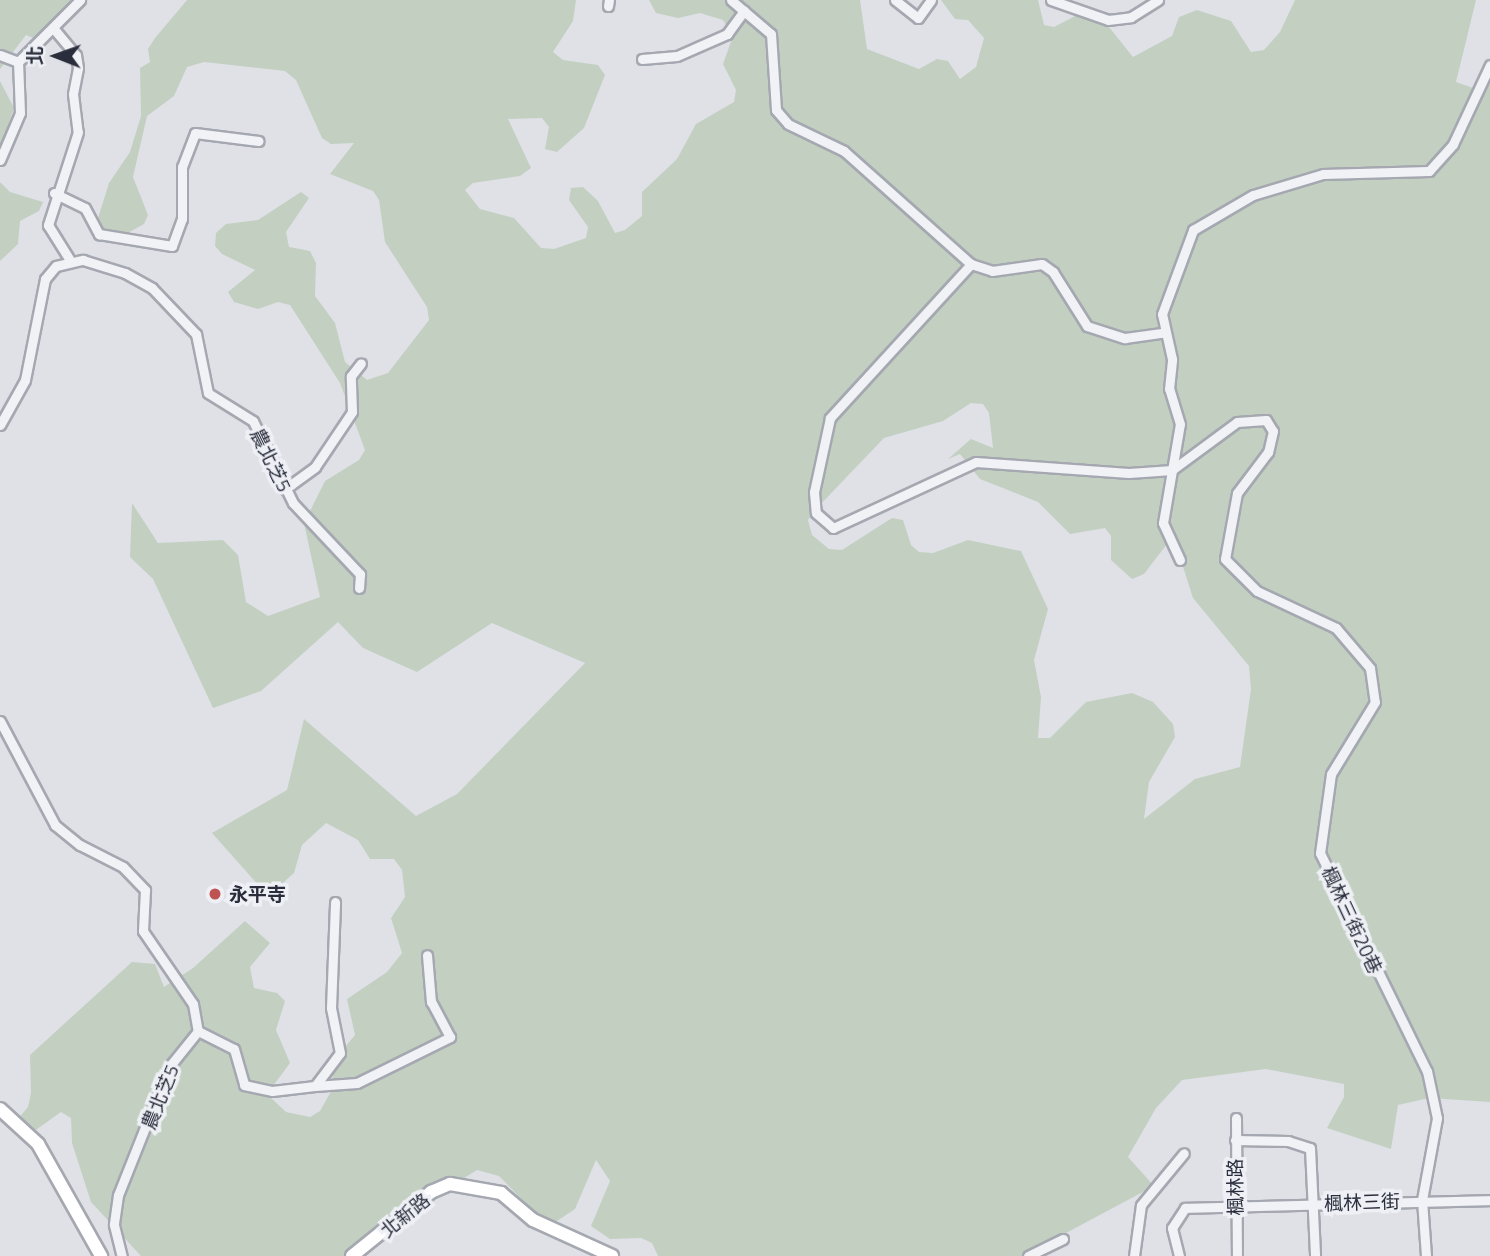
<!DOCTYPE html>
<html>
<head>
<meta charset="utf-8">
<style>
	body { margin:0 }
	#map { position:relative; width:1490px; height:1256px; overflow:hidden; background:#dfe1e7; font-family:"Titillium Web","Noto Sans TC",sans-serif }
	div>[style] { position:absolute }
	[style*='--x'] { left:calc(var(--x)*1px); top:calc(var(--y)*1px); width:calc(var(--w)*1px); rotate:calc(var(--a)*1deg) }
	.green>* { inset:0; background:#c3d0c1 }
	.roads { filter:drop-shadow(2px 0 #a5a8b0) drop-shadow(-2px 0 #a5a8b0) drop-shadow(0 2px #a5a8b0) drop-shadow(0 -2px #a5a8b0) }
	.minor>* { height:9px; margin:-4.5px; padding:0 4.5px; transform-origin:4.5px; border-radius:4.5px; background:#f1f2f6 }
	.secondary>* { height:12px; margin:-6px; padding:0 6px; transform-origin:6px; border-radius:6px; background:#fff }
	.dots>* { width:19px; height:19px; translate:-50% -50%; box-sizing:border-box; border:4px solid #eef0f5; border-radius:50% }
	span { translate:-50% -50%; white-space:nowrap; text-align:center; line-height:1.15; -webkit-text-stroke:7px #eef0f5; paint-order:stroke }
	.street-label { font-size:19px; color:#2a2e3c }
	.poi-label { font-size:19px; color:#2a2e3c; font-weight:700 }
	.left { translate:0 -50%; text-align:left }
	.north { position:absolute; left:21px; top:21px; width:70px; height:70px; -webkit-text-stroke:5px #eef0f5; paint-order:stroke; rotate:271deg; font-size:19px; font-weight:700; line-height:28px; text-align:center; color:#2a2e3c }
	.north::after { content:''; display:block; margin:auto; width:24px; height:32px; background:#2a2e3c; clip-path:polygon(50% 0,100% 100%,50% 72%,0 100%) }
</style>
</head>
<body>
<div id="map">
	<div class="green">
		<i style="clip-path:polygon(0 0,74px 0,60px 14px,48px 44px,26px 35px,0 69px)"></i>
		<i style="clip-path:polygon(evenodd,187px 0,576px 0,573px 21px,553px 52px,563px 60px,598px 65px,605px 75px,584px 128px,557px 152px,545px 149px,549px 127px,542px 118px,508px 119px,531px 168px,520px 176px,473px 183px,465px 190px,480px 209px,514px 218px,541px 248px,554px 249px,586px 238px,588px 227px,569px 200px,571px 188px,583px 187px,598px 201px,615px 233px,625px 230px,642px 216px,642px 192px,677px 159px,696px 124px,734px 102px,736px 90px,723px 64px,733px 36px,723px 20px,700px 13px,678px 18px,656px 13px,649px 0,860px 0,867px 49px,919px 69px,937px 59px,948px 61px,960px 79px,976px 67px,984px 38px,968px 20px,955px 19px,941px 0,1038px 0,1044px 25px,1054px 27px,1081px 13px,1101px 17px,1133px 57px,1172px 36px,1179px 17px,1197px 10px,1231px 21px,1251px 52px,1264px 50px,1280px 32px,1295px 0,1476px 0,1456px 82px,1476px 89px,1490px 85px,1490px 1102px,1429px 1098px,1398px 1105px,1391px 1149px,1327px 1128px,1344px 1097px,1344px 1084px,1266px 1069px,1182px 1080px,1156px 1108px,1128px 1157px,1154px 1186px,1023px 1256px,658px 1256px,652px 1243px,641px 1238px,610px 1239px,591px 1226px,610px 1181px,596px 1160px,575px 1209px,557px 1221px,546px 1224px,499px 1176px,477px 1170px,368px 1238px,356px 1256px,141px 1256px,91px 1202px,72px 1143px,71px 1118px,61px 1112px,26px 1137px,15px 1135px,13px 1125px,28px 1107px,31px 1093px,30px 1055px,132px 962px,155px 964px,164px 987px,193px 968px,245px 921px,270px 943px,250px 967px,254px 988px,277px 993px,285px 1001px,276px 1030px,290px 1063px,267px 1094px,286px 1112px,310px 1117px,320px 1111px,333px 1088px,332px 1063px,355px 1035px,347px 999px,387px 972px,402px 953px,391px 918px,405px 897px,402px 870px,394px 859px,370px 859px,358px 840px,326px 823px,302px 845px,294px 873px,268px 896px,212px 833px,287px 790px,304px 719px,416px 816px,457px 794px,585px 663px,492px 623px,417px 672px,363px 648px,338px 622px,261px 691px,213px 708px,153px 579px,130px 557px,132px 503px,158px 543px,223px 540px,238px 555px,246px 602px,268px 616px,320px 597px,304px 523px,325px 481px,359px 460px,365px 450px,340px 383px,290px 305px,278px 302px,258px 309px,234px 302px,228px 292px,255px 270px,222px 254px,215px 246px,216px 233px,226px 224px,258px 220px,301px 192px,309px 198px,286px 232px,289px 247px,310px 251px,316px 263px,315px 296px,335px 323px,345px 362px,367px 380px,388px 373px,429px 320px,427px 307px,385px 242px,379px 200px,373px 191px,330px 174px,354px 143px,331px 144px,322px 138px,296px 80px,285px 71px,204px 62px,187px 67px,174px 96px,147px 116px,133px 177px,148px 215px,144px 224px,126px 234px,102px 230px,98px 218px,109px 183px,130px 152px,141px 116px,140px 68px,150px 62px,148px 49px,155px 38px,187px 0,971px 403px,983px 404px,989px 413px,993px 448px,971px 439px,948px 459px,960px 454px,980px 479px,1038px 502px,1070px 534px,1105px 528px,1111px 536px,1111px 560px,1132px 579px,1144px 574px,1167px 544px,1177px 548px,1193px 598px,1249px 666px,1251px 689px,1240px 767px,1195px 779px,1144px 819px,1149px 782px,1175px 737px,1173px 724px,1153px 702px,1132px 693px,1086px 702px,1050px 738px,1038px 738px,1041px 697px,1034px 660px,1048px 609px,1021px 551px,968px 540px,933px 553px,919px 552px,911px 545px,903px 520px,892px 518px,842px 550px,829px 549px,812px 535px,808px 520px,816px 509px,884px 438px,943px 421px,971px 403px)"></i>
		<i style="clip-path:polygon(0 81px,14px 108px,0 148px)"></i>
		<i style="clip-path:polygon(0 182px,10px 192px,43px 202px,39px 211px,20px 221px,18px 244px,0 261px)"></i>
	</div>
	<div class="roads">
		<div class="minor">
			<i style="--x:731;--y:0;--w:52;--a:40.4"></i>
			<i style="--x:771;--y:34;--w:76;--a:86.2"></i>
			<i style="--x:776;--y:110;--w:18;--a:49"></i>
			<i style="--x:788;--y:124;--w:62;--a:25.7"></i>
			<i style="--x:844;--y:151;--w:170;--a:41.7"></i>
			<i style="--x:971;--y:264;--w:22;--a:18"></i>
			<i style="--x:992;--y:271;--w:50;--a:-8"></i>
			<i style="--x:1042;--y:264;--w:14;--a:36"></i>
			<i style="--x:1053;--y:272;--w:64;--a:57.8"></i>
			<i style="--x:1087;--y:326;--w:40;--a:18"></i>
			<i style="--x:1125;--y:338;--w:37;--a:-8"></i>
			<i style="--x:895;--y:0;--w:29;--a:38"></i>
			<i style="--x:918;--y:18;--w:22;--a:-54"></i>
			<i style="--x:1051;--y:0;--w:60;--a:19.3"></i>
			<i style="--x:1108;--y:20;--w:23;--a:-7"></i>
			<i style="--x:1131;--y:17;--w:32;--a:-32"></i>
			<i style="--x:608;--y:6;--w:6;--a:-81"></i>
			<i style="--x:54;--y:29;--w:34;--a:50"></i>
			<i style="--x:76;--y:55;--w:13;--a:81"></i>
			<i style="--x:78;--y:68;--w:26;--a:101"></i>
			<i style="--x:73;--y:94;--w:38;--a:83"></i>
			<i style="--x:78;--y:132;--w:98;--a:107.9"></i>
			<i style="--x:48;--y:225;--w:40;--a:58"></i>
			<i style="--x:0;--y:55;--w:19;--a:21"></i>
			<i style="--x:18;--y:62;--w:88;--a:-45"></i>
			<i style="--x:642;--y:59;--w:35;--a:-5"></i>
			<i style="--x:677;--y:56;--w:55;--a:-23.7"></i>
			<i style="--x:727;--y:34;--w:29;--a:-54"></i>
			<i style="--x:0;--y:160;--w:51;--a:-66.9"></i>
			<i style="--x:20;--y:113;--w:51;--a:-92.2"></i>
			<i style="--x:54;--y:193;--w:34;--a:26"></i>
			<i style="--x:85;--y:208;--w:30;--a:62"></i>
			<i style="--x:99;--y:234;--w:74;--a:9.3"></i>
			<i style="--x:172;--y:246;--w:29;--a:-70"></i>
			<i style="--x:182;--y:219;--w:52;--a:-90"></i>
			<i style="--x:182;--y:167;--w:36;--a:-69"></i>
			<i style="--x:195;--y:133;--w:64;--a:7.1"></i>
			<i style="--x:971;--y:264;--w:209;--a:132.5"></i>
			<i style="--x:830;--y:418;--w:76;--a:102.2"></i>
			<i style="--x:814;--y:492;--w:21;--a:85"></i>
			<i style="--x:816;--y:513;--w:23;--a:41"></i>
			<i style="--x:833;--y:528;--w:157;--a:-24.8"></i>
			<i style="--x:976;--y:462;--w:153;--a:4.1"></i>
			<i style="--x:1129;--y:473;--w:43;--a:-4"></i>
			<i style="--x:1172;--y:470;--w:81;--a:-36.4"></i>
			<i style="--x:1237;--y:422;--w:29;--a:-4"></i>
			<i style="--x:1266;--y:420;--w:13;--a:58"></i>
			<i style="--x:1273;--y:431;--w:22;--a:103"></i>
			<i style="--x:1268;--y:452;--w:51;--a:127.1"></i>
			<i style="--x:1237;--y:493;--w:67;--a:100.3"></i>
			<i style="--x:1225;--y:559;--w:45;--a:45"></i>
			<i style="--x:1257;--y:591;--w:87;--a:25.1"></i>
			<i style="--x:1336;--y:628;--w:52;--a:49.6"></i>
			<i style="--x:1370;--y:668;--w:34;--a:82"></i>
			<i style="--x:1375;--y:702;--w:84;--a:121.4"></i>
			<i style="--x:1331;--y:774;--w:80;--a:97.9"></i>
			<i style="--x:1320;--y:853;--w:243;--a:63.9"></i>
			<i style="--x:1427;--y:1071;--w:48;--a:78"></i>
			<i style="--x:1437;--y:1118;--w:83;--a:100.4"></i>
			<i style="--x:1422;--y:1200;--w:56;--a:85.9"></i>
			<i style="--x:0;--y:425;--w:51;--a:-60.9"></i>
			<i style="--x:25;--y:380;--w:103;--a:-78.8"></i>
			<i style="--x:45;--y:279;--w:17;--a:-50"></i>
			<i style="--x:56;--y:266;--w:28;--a:-13"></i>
			<i style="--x:83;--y:260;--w:44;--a:17.2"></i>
			<i style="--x:125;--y:273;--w:31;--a:29"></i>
			<i style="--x:152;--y:288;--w:64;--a:46.3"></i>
			<i style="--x:196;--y:334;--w:60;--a:78.5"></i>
			<i style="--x:208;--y:393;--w:53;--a:31.9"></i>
			<i style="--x:253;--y:421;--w:91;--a:64"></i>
			<i style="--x:293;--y:503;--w:98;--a:46.7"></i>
			<i style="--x:360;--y:574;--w:14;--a:94"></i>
			<i style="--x:285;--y:489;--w:37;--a:-36"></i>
			<i style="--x:315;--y:467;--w:66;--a:-56.1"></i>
			<i style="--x:352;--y:412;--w:36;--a:-92"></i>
			<i style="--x:351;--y:376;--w:16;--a:-52"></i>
			<i style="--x:1180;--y:560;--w:41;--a:-114.7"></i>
			<i style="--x:1163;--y:523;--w:100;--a:-80.3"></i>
			<i style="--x:1180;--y:424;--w:37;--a:-107"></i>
			<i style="--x:1169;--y:389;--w:30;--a:-84"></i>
			<i style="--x:1172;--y:359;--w:46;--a:-102.5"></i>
			<i style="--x:1162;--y:314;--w:90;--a:-69.7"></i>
			<i style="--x:1193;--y:230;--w:69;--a:-30.3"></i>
			<i style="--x:1253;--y:195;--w:73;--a:-16.7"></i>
			<i style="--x:1323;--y:174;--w:106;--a:-1.6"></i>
			<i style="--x:1429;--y:171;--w:36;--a:-48"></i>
			<i style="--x:1453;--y:144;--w:87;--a:-64.9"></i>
			<i style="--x:0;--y:721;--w:118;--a:62.1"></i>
			<i style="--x:55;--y:825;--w:32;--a:39"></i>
			<i style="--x:80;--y:845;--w:48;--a:27.1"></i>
			<i style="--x:123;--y:867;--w:32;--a:46"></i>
			<i style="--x:145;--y:890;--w:41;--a:92.8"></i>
			<i style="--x:143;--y:931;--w:88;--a:55.6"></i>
			<i style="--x:193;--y:1004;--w:27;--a:80"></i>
			<i style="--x:198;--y:1031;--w:46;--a:128.9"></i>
			<i style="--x:169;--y:1067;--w:138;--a:111.7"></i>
			<i style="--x:118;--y:1195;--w:30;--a:98"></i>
			<i style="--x:114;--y:1225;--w:32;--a:76"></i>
			<i style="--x:198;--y:1031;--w:40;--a:26.6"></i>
			<i style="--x:234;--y:1049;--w:37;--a:74"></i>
			<i style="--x:244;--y:1085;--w:29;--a:12"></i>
			<i style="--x:272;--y:1091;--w:43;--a:-6.6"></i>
			<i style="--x:315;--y:1086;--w:41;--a:-52.9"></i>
			<i style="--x:340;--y:1053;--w:46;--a:-101.3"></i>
			<i style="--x:331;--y:1008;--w:106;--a:-87.8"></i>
			<i style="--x:315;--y:1086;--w:42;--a:-4.1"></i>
			<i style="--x:357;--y:1083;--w:104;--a:-26.3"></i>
			<i style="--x:450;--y:1037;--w:40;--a:-118"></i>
			<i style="--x:431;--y:1002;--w:47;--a:-94.9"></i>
			<i style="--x:1236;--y:1118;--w:138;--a:89.6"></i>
			<i style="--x:1235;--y:1140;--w:53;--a:1.1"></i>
			<i style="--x:1288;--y:1141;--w:23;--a:18"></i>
			<i style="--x:1310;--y:1148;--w:108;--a:87.3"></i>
			<i style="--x:1028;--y:1256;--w:39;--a:-26"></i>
			<i style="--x:1134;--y:1256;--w:51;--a:-82.2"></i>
			<i style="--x:1141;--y:1205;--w:67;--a:-50.4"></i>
			<i style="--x:1179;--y:1256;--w:29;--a:-104"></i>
			<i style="--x:1172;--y:1228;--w:24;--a:-57"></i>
			<i style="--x:1185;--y:1208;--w:305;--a:-1.5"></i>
		</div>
		<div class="secondary">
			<i style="--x:0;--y:1109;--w:52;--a:42.6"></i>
			<i style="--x:38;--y:1144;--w:129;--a:60.6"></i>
			<i style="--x:352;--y:1256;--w:102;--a:-39"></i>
			<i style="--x:431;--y:1192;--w:21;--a:-23"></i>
			<i style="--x:450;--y:1184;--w:52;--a:10"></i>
			<i style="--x:501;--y:1193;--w:42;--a:40.2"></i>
			<i style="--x:533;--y:1220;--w:87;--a:24.5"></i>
		</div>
	</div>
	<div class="dots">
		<i style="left:215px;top:894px;background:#be5352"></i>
	</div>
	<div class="street-label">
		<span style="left:271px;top:460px;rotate:64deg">農北芝5</span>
		<span style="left:1352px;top:920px;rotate:65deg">楓林三街20巷</span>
		<span style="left:160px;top:1097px;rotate:-68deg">農北芝5</span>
		<span style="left:1235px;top:1187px;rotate:-91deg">楓林路</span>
		<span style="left:1362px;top:1202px;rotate:-2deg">楓林三街</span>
		<span style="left:405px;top:1215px;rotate:-39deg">北新路</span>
	</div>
	<div class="poi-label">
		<span class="left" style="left:229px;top:894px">永平寺</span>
	</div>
	<div class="north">北</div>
</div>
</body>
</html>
